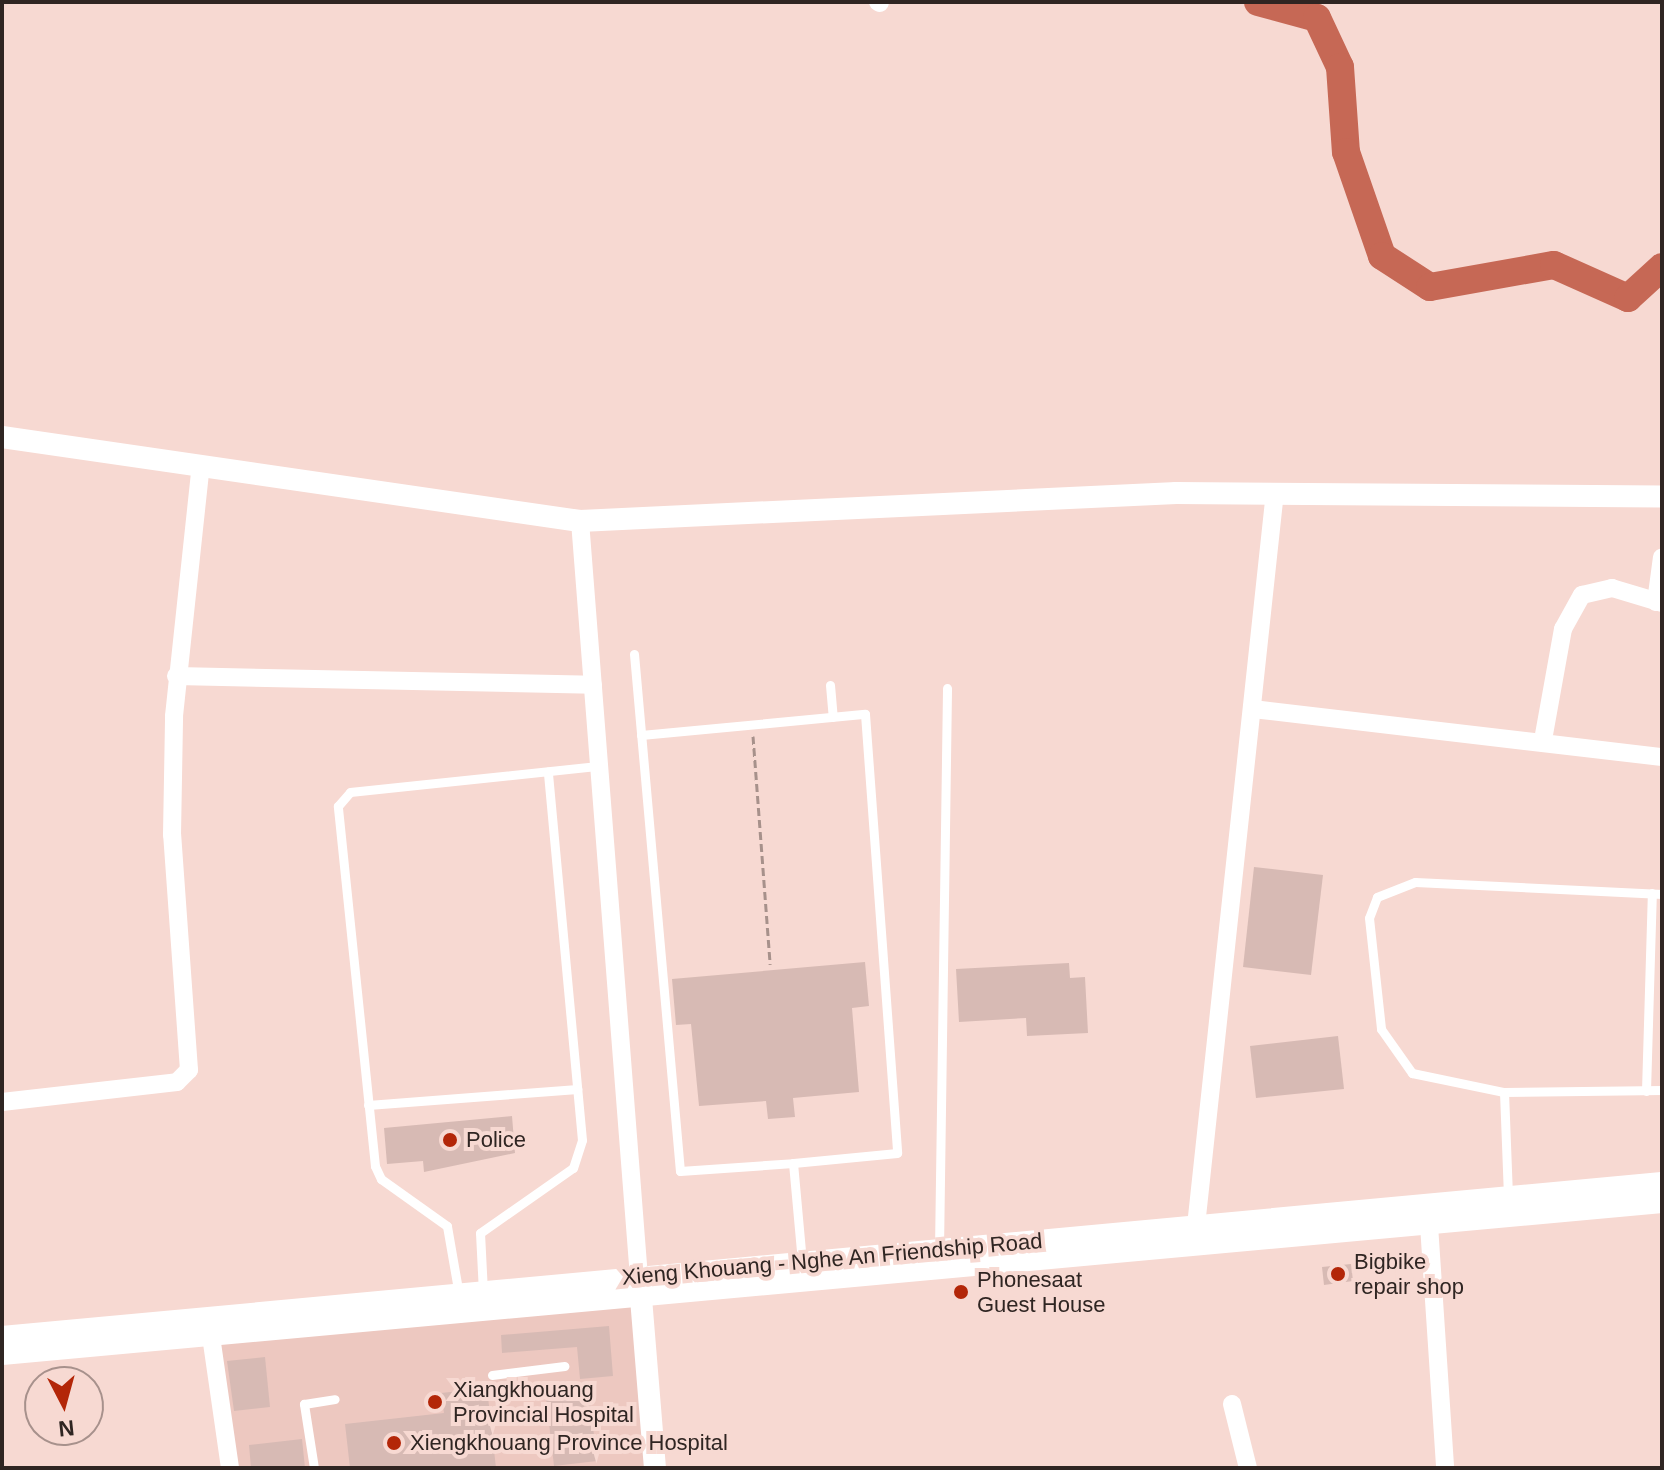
<!DOCTYPE html>
<html>
<head>
<meta charset="utf-8">
<style>
	body { margin:0 }
	#map { position:relative; width:1664px; height:1470px; overflow:hidden; background:#f7d9d2; font-family:Arial,sans-serif }
	div>[style] { position:absolute }
	[style*='--x'] { left:calc(var(--x)*1px); top:calc(var(--y)*1px); width:calc(var(--w)*1px); rotate:calc(var(--a)*1deg) }
	.built>* { inset:0; background:#edc8c0 }
	.river>* { height:28px; margin:-14px; padding:0 14px; transform-origin:14px; border-radius:14px; background:#c66855 }
	.building>* { inset:0; background:#d7bab4 }
	.path>* { height:3px; margin-top:-1.5px; transform-origin:0; background:repeating-linear-gradient(90deg,#a7918b 0 8px,transparent 0 12px) }
	.service>* { height:9px; margin:-4.5px; padding:0 4.5px; transform-origin:4.5px; border-radius:4.5px; background:#fff }
	.minor>* { height:18px; margin:-9px; padding:0 9px; transform-origin:9px; border-radius:9px; background:#fff }
	.tertiary>* { height:22px; margin:-11px; padding:0 11px; transform-origin:11px; border-radius:11px; background:#fff }
	.dots>* { width:22px; height:22px; translate:-50% -50%; box-sizing:border-box; border:4px solid #f7d9d2; border-radius:50% }
	span { translate:-50% -50%; white-space:nowrap; text-align:center; line-height:1.15; -webkit-text-stroke:8px #f7d9d2; paint-order:stroke }
	.poi-label { font-size:22px; color:#2f2522 }
	.left { translate:0 -50%; text-align:left }
	.street-label { font-size:22px; color:#2f2522 }
	.frame { position:absolute; inset:0; border:4px solid #2f2522; pointer-events:none }
	.north { position:absolute; left:24px; top:1366px; width:80px; height:80px; box-sizing:border-box; background:#f7d9d2; border:2px solid #a7918c; border-radius:50%; rotate:174deg; font-size:22px; font-weight:700; line-height:32px; text-align:center; color:#2f2522 }
	.north::after { content:''; display:block; margin:auto; width:28px; height:36px; background:#b32608; clip-path:polygon(50% 0,100% 100%,50% 72%,0 100%) }
</style>
</head>
<body>
<div id="map">
	<div class="built">
		<i style="clip-path:polygon(641px 1297px,655px 1468px,230px 1468px,211px 1336px)"></i>
	</div>
	<div class="river">
		<i style="--x:1258;--y:2;--w:61;--a:15.2"></i>
		<i style="--x:1317;--y:18;--w:54;--a:64.9"></i>
		<i style="--x:1340;--y:67;--w:85;--a:86"></i>
		<i style="--x:1346;--y:152;--w:110;--a:70.9"></i>
		<i style="--x:1382;--y:256;--w:57;--a:32.9"></i>
		<i style="--x:1430;--y:287;--w:126;--a:-10.1"></i>
		<i style="--x:1554;--y:265;--w:81;--a:24"></i>
		<i style="--x:1628;--y:298;--w:46;--a:-42.4"></i>
	</div>
	<div class="building">
		<i style="clip-path:polygon(1254px 867px,1323px 875px,1311px 975px,1243px 967px)"></i>
		<i style="clip-path:polygon(865px 962px,869px 1006px,852px 1008px,859px 1092px,793px 1098px,795px 1117px,768px 1119px,766px 1101px,699px 1106px,691px 1024px,676px 1025px,672px 979px)"></i>
		<i style="clip-path:polygon(1069px 963px,1070px 978px,1085px 977px,1088px 1033px,1027px 1036px,1026px 1018px,959px 1022px,956px 969px)"></i>
		<i style="clip-path:polygon(1338px 1036px,1344px 1089px,1256px 1098px,1250px 1046px)"></i>
		<i style="clip-path:polygon(512px 1116px,515px 1153px,424px 1172px,423px 1161px,387px 1164px,384px 1128px)"></i>
		<i style="clip-path:polygon(1351px 1264px,1353px 1281px,1324px 1285px,1322px 1267px)"></i>
		<i style="clip-path:polygon(609px 1326px,613px 1376px,580px 1379px,577px 1347px,502px 1353px,501px 1335px)"></i>
		<i style="clip-path:polygon(265px 1357px,270px 1407px,234px 1411px,227px 1361px)"></i>
		<i style="clip-path:polygon(588px 1384px,597px 1461px,554px 1466px,545px 1389px)"></i>
		<i style="clip-path:polygon(487px 1388px,496px 1468px,350px 1468px,345px 1424px,444px 1413px,441px 1393px)"></i>
		<i style="clip-path:polygon(302px 1439px,305px 1468px,251px 1468px,249px 1445px)"></i>
	</div>
	<div class="path">
		<i style="--x:753;--y:736;--w:229;--a:85.7"></i>
	</div>
	<div class="service">
		<i style="--x:634;--y:654;--w:519;--a:84.92"></i>
		<i style="--x:680;--y:1171;--w:113;--a:-4"></i>
		<i style="--x:830;--y:685;--w:32;--a:85"></i>
		<i style="--x:641;--y:735;--w:225;--a:-5.4"></i>
		<i style="--x:865;--y:714;--w:440;--a:85.8"></i>
		<i style="--x:897;--y:1153;--w:104;--a:174.5"></i>
		<i style="--x:793;--y:1163;--w:99;--a:84.8"></i>
		<i style="--x:1662;--y:894;--w:247;--a:-177.2"></i>
		<i style="--x:1415;--y:882;--w:41;--a:158.5"></i>
		<i style="--x:1377;--y:897;--w:22;--a:111"></i>
		<i style="--x:1369;--y:918;--w:112;--a:83.8"></i>
		<i style="--x:1381;--y:1029;--w:54;--a:54.8"></i>
		<i style="--x:1412;--y:1073;--w:94;--a:11.7"></i>
		<i style="--x:1504;--y:1092;--w:158;--a:-0.7"></i>
		<i style="--x:1646;--y:1091;--w:198;--a:-88.3"></i>
		<i style="--x:1504;--y:1092;--w:105;--a:87.8"></i>
		<i style="--x:368;--y:1105;--w:210;--a:-4.4"></i>
		<i style="--x:939;--y:1249;--w:561;--a:-89.18"></i>
		<i style="--x:483;--y:1292;--w:59;--a:-92.9"></i>
		<i style="--x:480;--y:1233;--w:113;--a:-35"></i>
		<i style="--x:573;--y:1168;--w:29;--a:-72"></i>
		<i style="--x:582;--y:1140;--w:370;--a:-95.3"></i>
		<i style="--x:459;--y:1295;--w:70;--a:-99.9"></i>
		<i style="--x:447;--y:1226;--w:81;--a:-144.5"></i>
		<i style="--x:381;--y:1179;--w:14;--a:-115"></i>
		<i style="--x:375;--y:1166;--w:362;--a:-95.9"></i>
		<i style="--x:338;--y:806;--w:18;--a:-49"></i>
		<i style="--x:350;--y:792;--w:250;--a:-6"></i>
		<i style="--x:492;--y:1375;--w:73;--a:-7.1"></i>
		<i style="--x:314;--y:1468;--w:65;--a:-98.9"></i>
		<i style="--x:304;--y:1404;--w:31;--a:-9"></i>
	</div>
	<div class="minor">
		<i style="--x:878;--y:2;--w:2;--a:27"></i>
		<i style="--x:580;--y:521;--w:758;--a:85.54"></i>
		<i style="--x:1656;--y:602;--w:45;--a:-82.4"></i>
		<i style="--x:176;--y:676;--w:417;--a:1.2"></i>
		<i style="--x:1253;--y:709;--w:412;--a:6.7"></i>
		<i style="--x:1543;--y:740;--w:113;--a:-79.8"></i>
		<i style="--x:1563;--y:629;--w:39;--a:-61"></i>
		<i style="--x:1582;--y:595;--w:31;--a:-13"></i>
		<i style="--x:1612;--y:588;--w:52;--a:16.7"></i>
		<i style="--x:2;--y:1102;--w:176;--a:-6.5"></i>
		<i style="--x:177;--y:1082;--w:17;--a:-45"></i>
		<i style="--x:189;--y:1070;--w:236;--a:-94.1"></i>
		<i style="--x:172;--y:835;--w:119;--a:-89"></i>
		<i style="--x:174;--y:716;--w:252;--a:-83.9"></i>
		<i style="--x:1429;--y:1225;--w:244;--a:86.2"></i>
		<i style="--x:1196;--y:1226;--w:738;--a:-83.86"></i>
		<i style="--x:211;--y:1336;--w:133;--a:81.8"></i>
		<i style="--x:1232;--y:1404;--w:66;--a:76"></i>
	</div>
	<div class="tertiary">
		<i style="--x:2;--y:437;--w:584;--a:8.27"></i>
		<i style="--x:580;--y:521;--w:597;--a:-2.69"></i>
		<i style="--x:1176;--y:493;--w:486;--a:0.4"></i>
		<i style="--x:640;--y:1286;--w:183;--a:85.3"></i>
		<i style="--x:2;--y:1337;--w:1667;--a:-5.3"></i>
		<i style="--x:2;--y:1354;--w:1667;--a:-5.23"></i>
	</div>
	<div class="dots">
		<i style="left:450px;top:1140px;background:#b32608"></i>
		<i style="left:1338px;top:1274px;background:#b32608"></i>
		<i style="left:961px;top:1292px;background:#b32608"></i>
		<i style="left:435px;top:1402px;background:#b32608"></i>
		<i style="left:394px;top:1443px;background:#b32608"></i>
	</div>
	<div class="poi-label">
		<span class="left" style="left:466px;top:1140px">Police</span>
		<span class="left" style="left:1354px;top:1274px">Bigbike<br>repair shop</span>
		<span class="left" style="left:977px;top:1292px">Phonesaat<br>Guest House</span>
		<span class="left" style="left:453px;top:1402px">Xiangkhouang<br>Provincial Hospital</span>
		<span class="left" style="left:410px;top:1443px">Xiengkhouang Province Hospital</span>
	</div>
	<div class="street-label">
		<span style="left:832px;top:1259px;rotate:-5deg">Xieng Khouang - Nghe An Friendship Road</span>
	</div>
	<div class="frame"></div>
	<div class="north">N</div>
</div>
</body>
</html>
